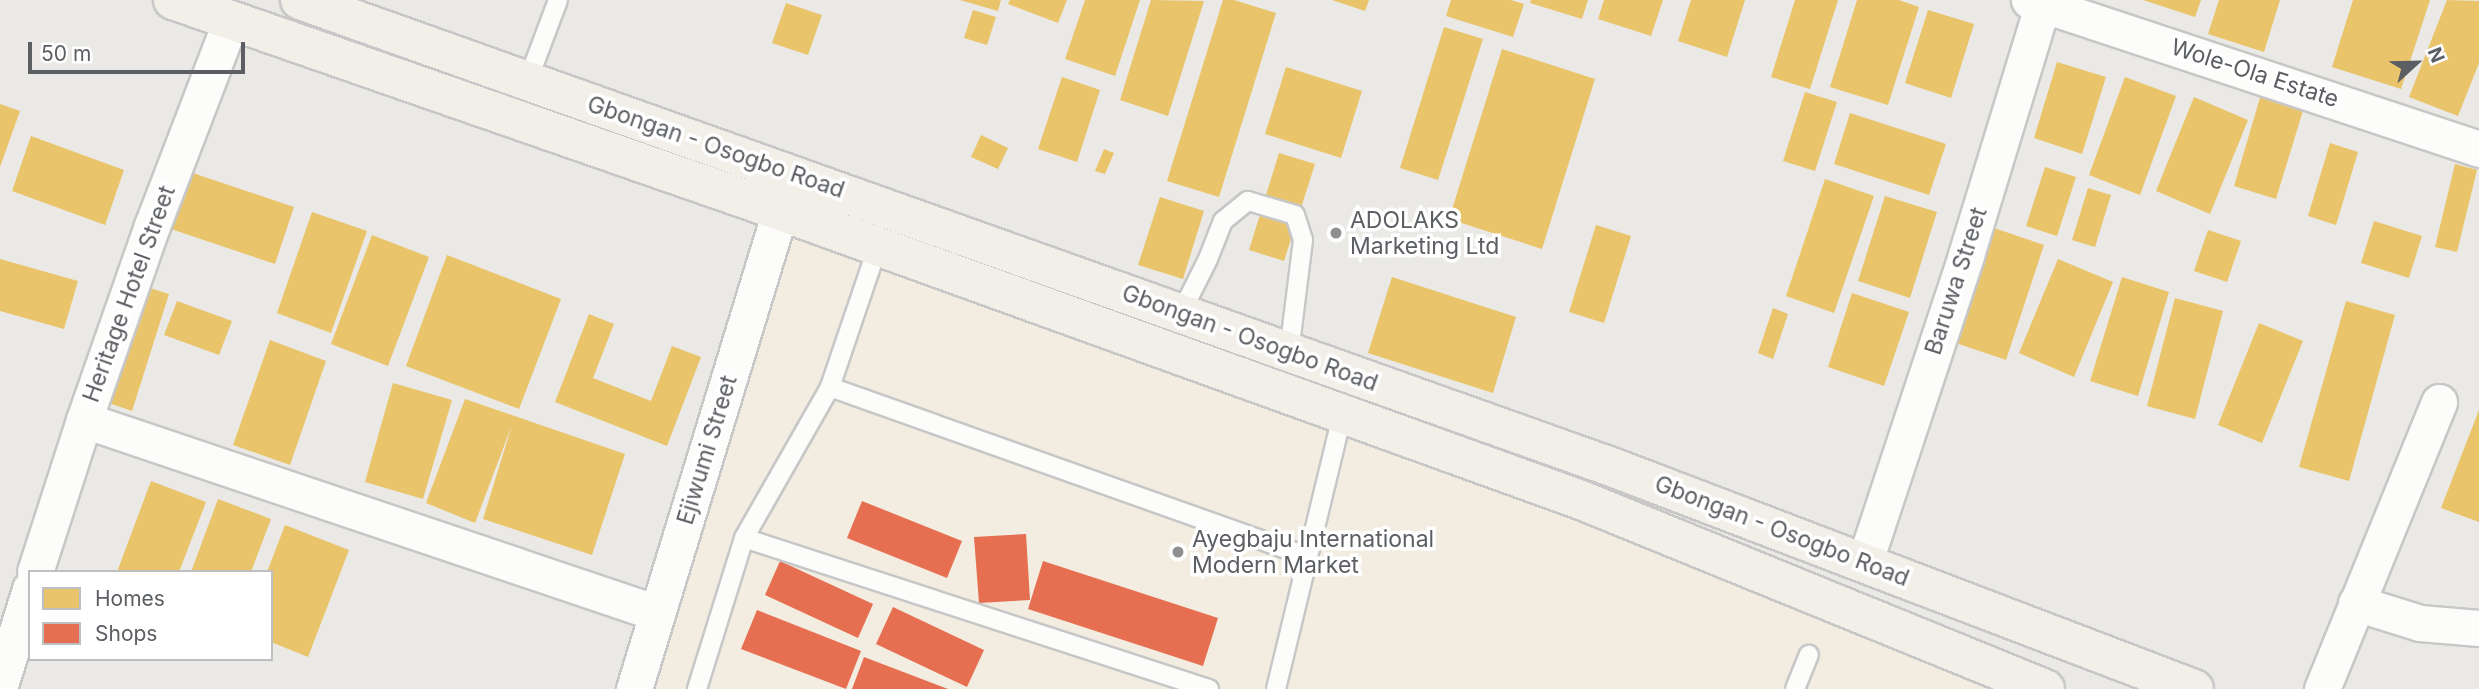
<!DOCTYPE html>
<html>
<head>
<meta charset="utf-8">
<style>
	body { margin:0 }
	#map { position:relative; width:2479px; height:689px; overflow:hidden; background:#eae9e5; font-family:Inter,sans-serif }
	div>[style] { position:absolute }
	[style*='--x'] { left:calc(var(--x)*1px); top:calc(var(--y)*1px); width:calc(var(--w)*1px); rotate:calc(var(--a)*1deg) }
	.commercial>* { inset:0; background:#f2ede0 }
	.homes>* { inset:0; background:#e9c46a }
	.shops>* { inset:0; background:#e76f51 }
	.roads { filter:drop-shadow(2px 0 #c7c7c7) drop-shadow(-2px 0 #c7c7c7) drop-shadow(0 2px #c7c7c7) drop-shadow(0 -2px #c7c7c7) }
	.service>* { height:18px; margin:-9px; padding:0 9px; transform-origin:9px; border-radius:9px; background:#fcfcfb }
	.minor>* { height:35px; margin:-17.5px; padding:0 17.5px; transform-origin:17.5px; border-radius:17.5px; background:#fcfcfb }
	.primary>* { height:38px; margin:-19px; padding:0 19px; transform-origin:19px; border-radius:19px; background:#f1efe8 }
	.dots>* { width:19px; height:19px; translate:-50% -50%; box-sizing:border-box; border:4px solid #fff; border-radius:50% }
	span { translate:-50% -50%; white-space:nowrap; text-align:center; line-height:1.15; -webkit-text-stroke:7px #fff; paint-order:stroke }
	.street-label { font-size:23px; color:#5b5e62 }
	.poi-label { font-size:23px; color:#5b5e62 }
	.left { translate:0 -50%; text-align:left }
	.legend { position:absolute; left:28px; top:570px; width:245px; height:91px; box-sizing:border-box; background:#fff; border:2px solid #bdbfc0; margin:0; padding:9px 12px; list-style:none; font-size:21px; color:#5b5e62 }
	.legend li { display:flex; align-items:center; gap:14px; height:35px }
	.legend b { width:35px; border:2px solid #bdbfc0 }
	.north { position:absolute; left:2381px; top:28px; width:70px; height:70px; -webkit-text-stroke:5px #fff; paint-order:stroke; rotate:68deg; font-size:19px; font-weight:700; line-height:28px; text-align:center; color:#5b5e62 }
	.north::after { content:''; display:block; margin:auto; width:24px; height:32px; background:#5b5e62; clip-path:polygon(50% 0,100% 100%,50% 72%,0 100%) }
	.scale { position:absolute; left:28px; top:42px; width:217px; height:32px; box-sizing:border-box; border:4px solid #5b5e62; border-top:0; padding-left:9px; font-size:21px; line-height:24px; white-space:nowrap; color:#5b5e62; -webkit-text-stroke:5px #fff; paint-order:stroke }
</style>
</head>
<body>
<div id="map">
	<div class="commercial">
		<i style="clip-path:polygon(792px 223px,1323px 415px,2015px 689px,645px 689px)"></i>
	</div>
	<div class="homes">
		<i style="clip-path:polygon(960px 0,1001px 0,998px 11px)"></i>
		<i style="clip-path:polygon(1010px 0,1067px 0,1058px 23px,1008px 4px)"></i>
		<i style="clip-path:polygon(1085px 0,1140px 0,1115px 76px,1065px 59px)"></i>
		<i style="clip-path:polygon(1151px 0,1204px 1px,1168px 116px,1120px 100px)"></i>
		<i style="clip-path:polygon(1223px 0,1234px 0,1276px 13px,1219px 197px,1167px 181px)"></i>
		<i style="clip-path:polygon(1332px 0,1369px 0,1365px 11px)"></i>
		<i style="clip-path:polygon(1451px 0,1511px 0,1524px 4px,1513px 37px,1446px 16px)"></i>
		<i style="clip-path:polygon(1531px 0,1588px 0,1582px 19px,1530px 3px)"></i>
		<i style="clip-path:polygon(1604px 0,1663px 0,1651px 36px,1598px 19px)"></i>
		<i style="clip-path:polygon(1691px 0,1745px 0,1727px 57px,1678px 41px)"></i>
		<i style="clip-path:polygon(1795px 0,1838px 0,1810px 89px,1771px 77px)"></i>
		<i style="clip-path:polygon(1857px 0,1899px 0,1919px 7px,1888px 105px,1830px 87px)"></i>
		<i style="clip-path:polygon(2143px 0,2201px 0,2195px 17px)"></i>
		<i style="clip-path:polygon(2219px 0,2280px 0,2264px 52px,2208px 34px)"></i>
		<i style="clip-path:polygon(2353px 0,2430px 0,2401px 89px,2332px 67px)"></i>
		<i style="clip-path:polygon(2447px 0,2479px 1px,2479px 63px,2458px 116px,2409px 97px)"></i>
		<i style="clip-path:polygon(786px 3px,822px 15px,808px 55px,772px 43px)"></i>
		<i style="clip-path:polygon(973px 10px,996px 17px,987px 45px,964px 38px)"></i>
		<i style="clip-path:polygon(1928px 10px,1974px 24px,1951px 98px,1905px 83px)"></i>
		<i style="clip-path:polygon(1444px 27px,1483px 39px,1438px 180px,1400px 168px)"></i>
		<i style="clip-path:polygon(1502px 49px,1595px 79px,1542px 249px,1449px 219px)"></i>
		<i style="clip-path:polygon(2057px 62px,2106px 77px,2082px 154px,2034px 138px)"></i>
		<i style="clip-path:polygon(1286px 67px,1362px 91px,1341px 158px,1265px 134px)"></i>
		<i style="clip-path:polygon(1062px 77px,1100px 90px,1077px 162px,1038px 149px)"></i>
		<i style="clip-path:polygon(2125px 77px,2176px 96px,2140px 195px,2089px 175px)"></i>
		<i style="clip-path:polygon(2262px 91px,2305px 104px,2276px 199px,2234px 186px)"></i>
		<i style="clip-path:polygon(1805px 92px,1837px 102px,1815px 171px,1783px 161px)"></i>
		<i style="clip-path:polygon(2194px 97px,2248px 120px,2210px 214px,2156px 191px)"></i>
		<i style="clip-path:polygon(0 104px,20px 111px,0 167px)"></i>
		<i style="clip-path:polygon(1850px 113px,1946px 144px,1929px 195px,1834px 164px)"></i>
		<i style="clip-path:polygon(981px 135px,1008px 148px,998px 169px,971px 157px)"></i>
		<i style="clip-path:polygon(31px 136px,124px 170px,105px 225px,12px 191px)"></i>
		<i style="clip-path:polygon(2330px 143px,2358px 152px,2336px 225px,2308px 216px)"></i>
		<i style="clip-path:polygon(1104px 149px,1114px 153px,1105px 174px,1095px 171px)"></i>
		<i style="clip-path:polygon(1279px 153px,1315px 164px,1284px 261px,1249px 250px)"></i>
		<i style="clip-path:polygon(2455px 164px,2477px 170px,2457px 252px,2435px 247px)"></i>
		<i style="clip-path:polygon(2045px 167px,2076px 177px,2057px 236px,2026px 226px)"></i>
		<i style="clip-path:polygon(187px 171px,294px 207px,275px 264px,168px 228px)"></i>
		<i style="clip-path:polygon(1825px 179px,1874px 196px,1834px 313px,1786px 296px)"></i>
		<i style="clip-path:polygon(2088px 188px,2111px 195px,2095px 247px,2072px 240px)"></i>
		<i style="clip-path:polygon(1885px 196px,1937px 212px,1910px 298px,1858px 281px)"></i>
		<i style="clip-path:polygon(1160px 197px,1204px 211px,1183px 279px,1138px 265px)"></i>
		<i style="clip-path:polygon(312px 212px,367px 231px,331px 333px,277px 313px)"></i>
		<i style="clip-path:polygon(2374px 221px,2422px 236px,2409px 278px,2361px 263px)"></i>
		<i style="clip-path:polygon(1596px 225px,1631px 236px,1604px 323px,1569px 312px)"></i>
		<i style="clip-path:polygon(1991px 227px,2044px 245px,2006px 360px,1953px 342px)"></i>
		<i style="clip-path:polygon(2208px 230px,2241px 241px,2227px 282px,2194px 271px)"></i>
		<i style="clip-path:polygon(372px 235px,429px 257px,388px 366px,331px 344px)"></i>
		<i style="clip-path:polygon(447px 255px,561px 299px,519px 409px,406px 366px)"></i>
		<i style="clip-path:polygon(0 259px,78px 281px,64px 329px,0 311px)"></i>
		<i style="clip-path:polygon(2058px 259px,2113px 282px,2074px 377px,2019px 353px)"></i>
		<i style="clip-path:polygon(1392px 277px,1516px 317px,1493px 393px,1368px 353px)"></i>
		<i style="clip-path:polygon(2122px 277px,2169px 292px,2138px 396px,2090px 381px)"></i>
		<i style="clip-path:polygon(137px 284px,169px 294px,132px 411px,100px 400px)"></i>
		<i style="clip-path:polygon(1852px 293px,1909px 312px,1884px 386px,1828px 367px)"></i>
		<i style="clip-path:polygon(2175px 298px,2223px 311px,2195px 419px,2147px 406px)"></i>
		<i style="clip-path:polygon(177px 301px,232px 321px,219px 355px,164px 335px)"></i>
		<i style="clip-path:polygon(2346px 301px,2395px 315px,2349px 481px,2299px 467px)"></i>
		<i style="clip-path:polygon(1773px 308px,1788px 314px,1773px 359px,1758px 353px)"></i>
		<i style="clip-path:polygon(589px 314px,614px 324px,593px 378px,651px 401px,672px 346px,701px 357px,667px 446px,555px 402px)"></i>
		<i style="clip-path:polygon(2259px 323px,2303px 341px,2262px 443px,2218px 425px)"></i>
		<i style="clip-path:polygon(270px 340px,326px 361px,290px 465px,233px 445px)"></i>
		<i style="clip-path:polygon(393px 383px,452px 400px,423px 499px,365px 482px)"></i>
		<i style="clip-path:polygon(465px 399px,625px 454px,592px 555px,483px 519px,512px 425px,475px 523px,426px 503px)"></i>
		<i style="clip-path:polygon(2479px 410px,2479px 522px,2441px 508px)"></i>
		<i style="clip-path:polygon(151px 481px,206px 502px,179px 572px,117px 572px)"></i>
		<i style="clip-path:polygon(218px 499px,271px 519px,251px 572px,191px 572px)"></i>
		<i style="clip-path:polygon(285px 525px,349px 550px,308px 657px,271px 642px,271px 572px,267px 572px)"></i>
	</div>
	<div class="shops">
		<i style="clip-path:polygon(862px 501px,962px 541px,947px 578px,847px 538px)"></i>
		<i style="clip-path:polygon(1026px 534px,1030px 600px,979px 603px,974px 537px)"></i>
		<i style="clip-path:polygon(780px 561px,873px 604px,858px 638px,765px 595px)"></i>
		<i style="clip-path:polygon(1043px 561px,1218px 618px,1203px 666px,1028px 609px)"></i>
		<i style="clip-path:polygon(893px 607px,984px 650px,967px 687px,876px 644px)"></i>
		<i style="clip-path:polygon(757px 610px,861px 651px,846px 689px,741px 649px)"></i>
		<i style="clip-path:polygon(864px 657px,948px 689px,852px 689px)"></i>
	</div>
	<div class="roads">
		<div class="service">
			<i style="--x:528;--y:80;--w:85;--a:-69.4"></i>
			<i style="--x:1181;--y:313;--w:60;--a:-63.4"></i>
			<i style="--x:1208;--y:259;--w:41;--a:-68.5"></i>
			<i style="--x:1223;--y:221;--w:32;--a:-39"></i>
			<i style="--x:1248;--y:201;--w:49;--a:16.6"></i>
			<i style="--x:1295;--y:215;--w:26;--a:72"></i>
			<i style="--x:1303;--y:240;--w:113;--a:97.1"></i>
			<i style="--x:830;--y:387;--w:505;--a:19.55"></i>
			<i style="--x:744;--y:538;--w:489;--a:18"></i>
			<i style="--x:697;--y:689;--w:158;--a:-72.7"></i>
			<i style="--x:744;--y:538;--w:174;--a:-60.3"></i>
			<i style="--x:830;--y:387;--w:149;--a:-71.2"></i>
			<i style="--x:1276;--y:689;--w:284;--a:-76.4"></i>
			<i style="--x:1795;--y:689;--w:37;--a:-68"></i>
		</div>
		<div class="minor">
			<i style="--x:2029;--y:0;--w:474;--a:18.3"></i>
			<i style="--x:84;--y:420;--w:605;--a:18.61"></i>
			<i style="--x:1865;--y:561;--w:322;--a:-71.7"></i>
			<i style="--x:1966;--y:255;--w:267;--a:-73"></i>
			<i style="--x:35;--y:572;--w:160;--a:-72.1"></i>
			<i style="--x:84;--y:420;--w:206;--a:-70.7"></i>
			<i style="--x:152;--y:226;--w:221;--a:-69"></i>
			<i style="--x:2356;--y:603;--w:67;--a:17.4"></i>
			<i style="--x:2420;--y:623;--w:59;--a:4.8"></i>
			<i style="--x:0;--y:685;--w:101;--a:-72.6"></i>
			<i style="--x:634;--y:689;--w:500;--a:-73"></i>
			<i style="--x:2322;--y:689;--w:310;--a:-67.8"></i>
		</div>
		<div class="primary">
			<i style="--x:173;--y:0;--w:643;--a:19.17"></i>
			<i style="--x:780;--y:211;--w:852;--a:19.84"></i>
			<i style="--x:1581;--y:500;--w:501;--a:22.16"></i>
			<i style="--x:300;--y:0;--w:1389;--a:19.6"></i>
			<i style="--x:1609;--y:466;--w:626;--a:20.87"></i>
		</div>
	</div>
	<div class="dots">
		<i style="left:1336px;top:233px;background:#8d8f90"></i>
		<i style="left:1178px;top:552px;background:#8d8f90"></i>
	</div>
	<div class="street-label">
		<span style="left:2255px;top:73px;rotate:18deg">Wole-Ola Estate</span>
		<span style="left:716px;top:147px;rotate:19deg">Gbongan - Osogbo Road</span>
		<span style="left:1956px;top:281px;rotate:-72deg">Baruwa Street</span>
		<span style="left:129px;top:294px;rotate:-70deg">Heritage Hotel Street</span>
		<span style="left:1250px;top:338px;rotate:20deg">Gbongan - Osogbo Road</span>
		<span style="left:707px;top:450px;rotate:-73deg">Ejiwumi Street</span>
		<span style="left:1782px;top:531px;rotate:21deg">Gbongan - Osogbo Road</span>
	</div>
	<div class="poi-label">
		<span class="left" style="left:1350px;top:233px">ADOLAKS<br>Marketing Ltd</span>
		<span class="left" style="left:1192px;top:552px">Ayegbaju International<br>Modern Market</span>
	</div>
	<ul class="legend">
	<li><b style="height:19px;background:#e9c46a"></b>Homes</li>
	<li><b style="height:19px;background:#e76f51"></b>Shops</li>
	</ul>
	<div class="north">N</div>
	<div class="scale">50 m</div>
</div>
</body>
</html>
